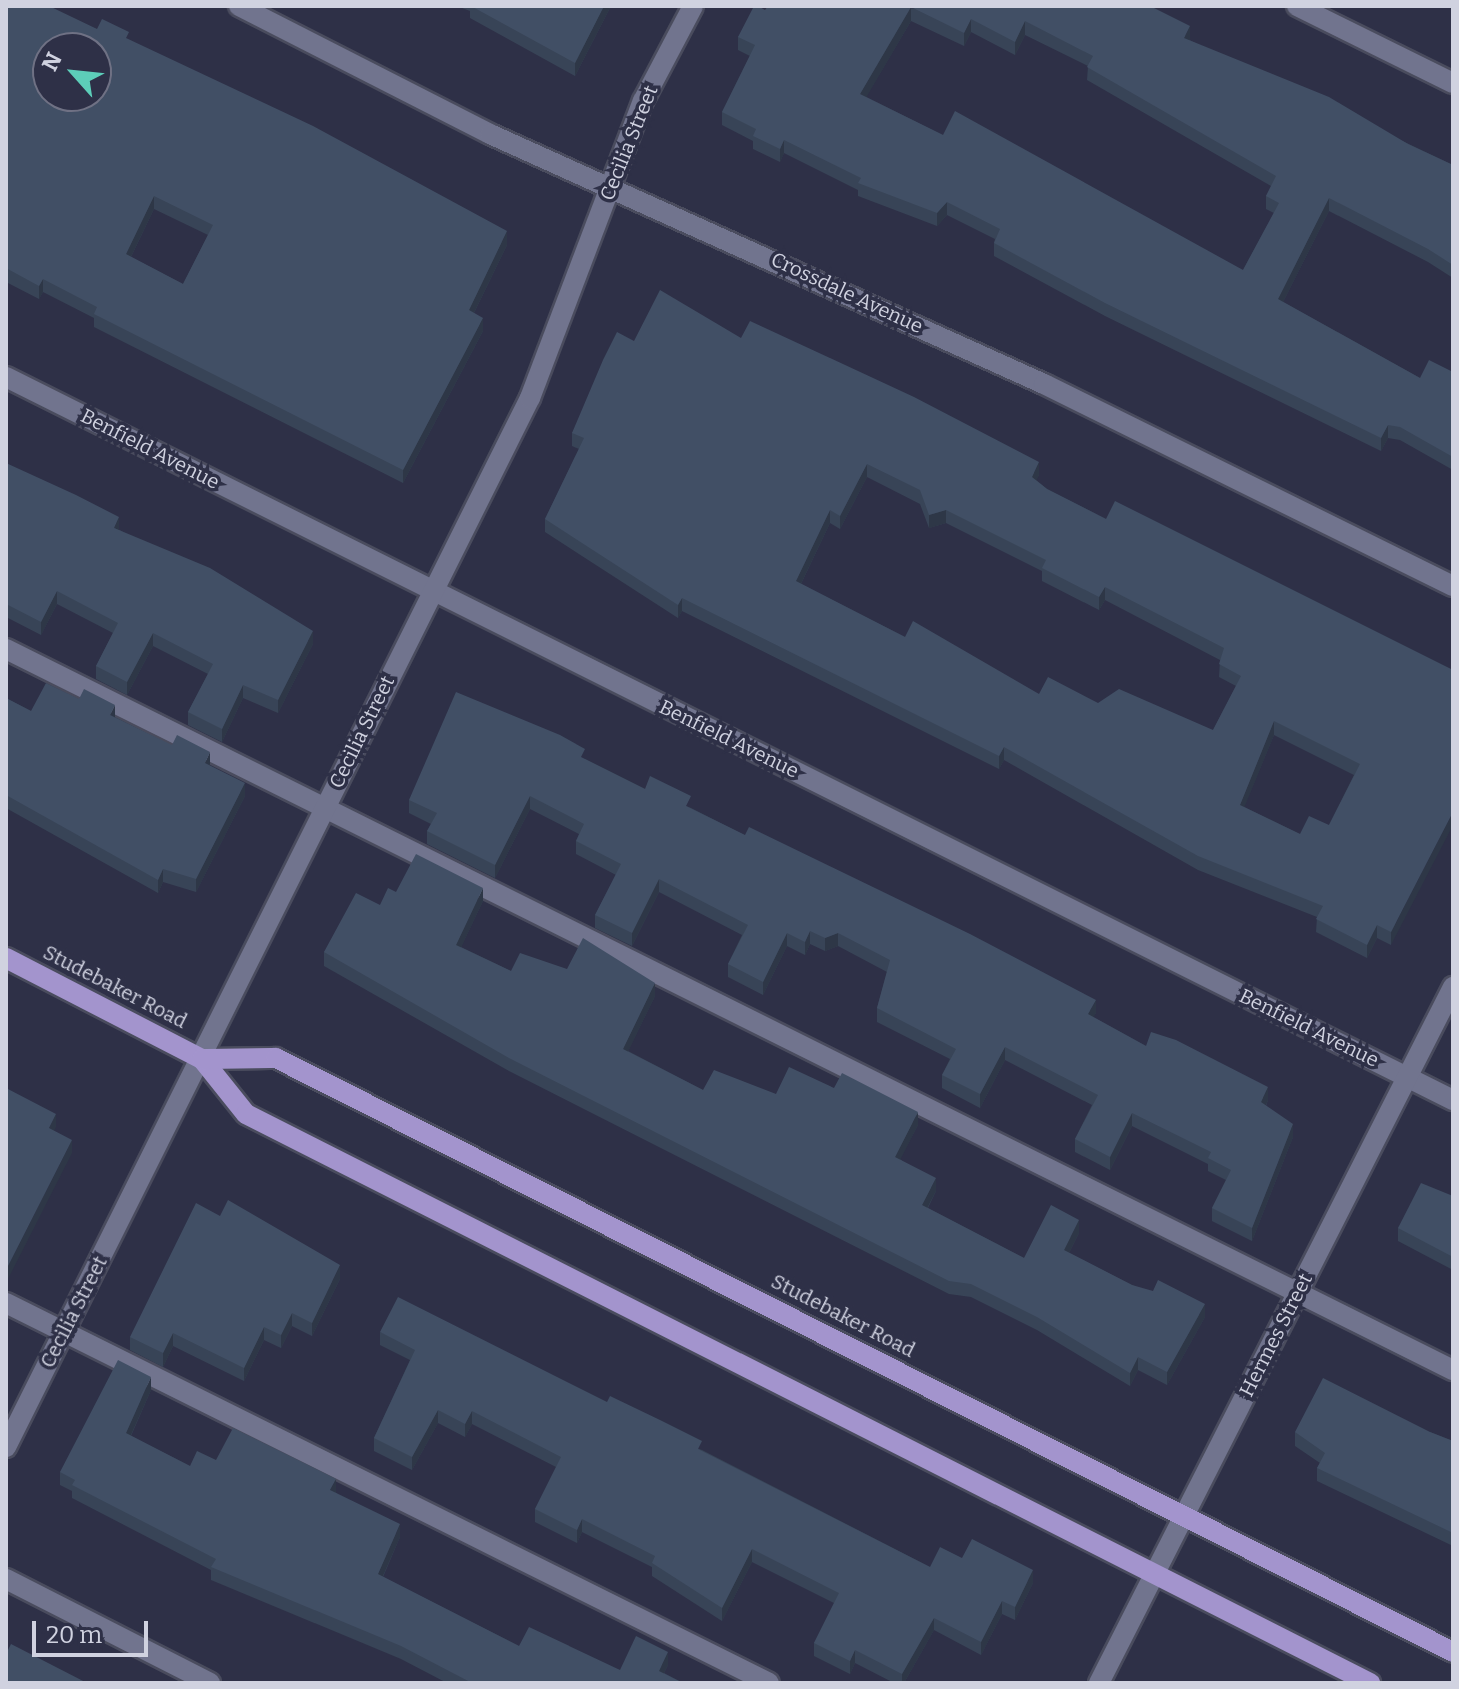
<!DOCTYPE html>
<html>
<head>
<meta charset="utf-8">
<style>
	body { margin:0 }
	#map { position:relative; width:1459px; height:1689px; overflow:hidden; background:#2e3047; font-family:Bitter,serif }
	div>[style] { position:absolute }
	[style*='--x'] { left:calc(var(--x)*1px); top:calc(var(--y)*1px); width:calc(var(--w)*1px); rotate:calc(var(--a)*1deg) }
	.roads { filter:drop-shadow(2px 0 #4a4c5e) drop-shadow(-2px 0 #4a4c5e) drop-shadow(0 2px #4a4c5e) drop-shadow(0 -2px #4a4c5e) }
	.minor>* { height:20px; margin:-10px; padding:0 10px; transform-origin:10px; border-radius:10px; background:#71748e }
	.major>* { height:20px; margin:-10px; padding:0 10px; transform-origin:10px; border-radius:10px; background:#a394cd }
	.wall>* { inset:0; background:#384457 }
	.shaded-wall>* { inset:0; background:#2e3747 }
	.building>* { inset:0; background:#414f65 }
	span { translate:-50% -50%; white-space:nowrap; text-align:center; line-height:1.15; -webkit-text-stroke:7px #2e3047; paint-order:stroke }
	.street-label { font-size:20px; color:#d0d2e0 }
	.frame { position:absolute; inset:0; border:8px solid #d0d2e0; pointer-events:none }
	.north { position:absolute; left:32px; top:32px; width:80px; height:80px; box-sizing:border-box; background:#2e3047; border:2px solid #6f7184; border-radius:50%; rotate:297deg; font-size:22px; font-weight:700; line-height:32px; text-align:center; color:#d0d2e0 }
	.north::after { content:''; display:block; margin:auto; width:28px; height:36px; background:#5dceb9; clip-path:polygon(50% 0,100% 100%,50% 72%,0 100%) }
	.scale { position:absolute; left:32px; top:1621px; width:116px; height:36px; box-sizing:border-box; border:4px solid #d0d2e0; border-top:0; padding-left:10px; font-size:24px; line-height:28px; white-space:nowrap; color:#d0d2e0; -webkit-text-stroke:6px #2e3047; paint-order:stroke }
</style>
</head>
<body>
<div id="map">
	<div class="roads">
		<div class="minor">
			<i style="--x:239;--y:6;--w:282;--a:27"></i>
			<i style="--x:490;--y:134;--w:608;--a:24.29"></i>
			<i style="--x:1044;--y:384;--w:456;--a:26.3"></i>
			<i style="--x:1297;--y:6;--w:174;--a:26.3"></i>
			<i style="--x:6;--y:377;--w:1618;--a:26.55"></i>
			<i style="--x:6;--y:649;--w:1617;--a:26.49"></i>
			<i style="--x:6;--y:1303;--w:852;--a:26.47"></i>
			<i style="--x:6;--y:1447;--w:1173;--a:-63.46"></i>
			<i style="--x:530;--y:398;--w:318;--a:-69.2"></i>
			<i style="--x:643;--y:101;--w:107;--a:-62.2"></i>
			<i style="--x:6;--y:1579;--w:229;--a:27"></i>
			<i style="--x:1099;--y:1683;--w:781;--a:-63.04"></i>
		</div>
		<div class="major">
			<i style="--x:6;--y:958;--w:220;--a:27.3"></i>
			<i style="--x:202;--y:1059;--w:70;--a:51.3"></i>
			<i style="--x:246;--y:1114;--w:1260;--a:26.85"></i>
			<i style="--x:202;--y:1059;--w:74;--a:-0.8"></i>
			<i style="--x:276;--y:1058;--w:1318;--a:26.78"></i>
		</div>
	</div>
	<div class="wall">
		<i style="clip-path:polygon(evenodd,6px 6px,97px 29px,129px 40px,507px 245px,474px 313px,483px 331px,403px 483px,94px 327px,94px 318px,43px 292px,39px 299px,6px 282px,6px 6px,154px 209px,208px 235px,183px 284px,131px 257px,154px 209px)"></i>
		<i style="clip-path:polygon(457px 6px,611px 6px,575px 76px,470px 18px,470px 11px)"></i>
		<i style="clip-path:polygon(evenodd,1150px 6px,1190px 39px,1189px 40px,1453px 165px,1453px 278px,1428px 262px,1329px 211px,1283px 302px,1420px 378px,1453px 372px,1453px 470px,1400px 440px,1388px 438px,1381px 451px,1105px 316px,994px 256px,994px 243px,995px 239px,947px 215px,937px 226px,858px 196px,858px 190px,784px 153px,780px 162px,753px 149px,753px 141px,722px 125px,722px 112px,750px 56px,738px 50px,738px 37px,765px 10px,1150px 6px,911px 21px,964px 46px,971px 32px,1015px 55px,1025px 35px,1088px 66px,1087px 80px,1271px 186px,1266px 196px,1266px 209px,1274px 213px,1243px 270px,943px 135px,866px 97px,911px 21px)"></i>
		<i style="clip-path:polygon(evenodd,741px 338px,1039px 475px,1036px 480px,1047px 489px,1106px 519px,1453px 670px,1391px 945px,1377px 938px,1367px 958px,1316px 932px,1317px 917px,1198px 870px,1004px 760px,999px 769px,682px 611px,678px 618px,545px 532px,545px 519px,579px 449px,572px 446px,572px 433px,634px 341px,741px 338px,867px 477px,920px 504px,929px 528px,946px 523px,1042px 571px,1042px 581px,1099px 610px,1105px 600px,1220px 660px,1219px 677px,1236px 686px,1213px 730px,1098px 703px,1039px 694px,905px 637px,801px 584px,830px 523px,840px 529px,867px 477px,741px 338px,1274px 735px,1354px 775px,1329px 825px,1300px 834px,1244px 807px,1274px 735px)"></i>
		<i style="clip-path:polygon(6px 463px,313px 644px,278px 713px,243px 698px,222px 742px,188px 725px,188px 712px,208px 674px,153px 646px,127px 695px,96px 679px,96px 666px,113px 633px,57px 604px,41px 635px,8px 618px,6px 622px)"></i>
		<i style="clip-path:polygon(6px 698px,31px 711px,115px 717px,210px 766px,245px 796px,196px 892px,163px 882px,158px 893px,6px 808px)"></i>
		<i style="clip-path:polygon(585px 759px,645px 789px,691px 808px,1096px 1013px,1093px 1017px,1146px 1046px,1268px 1100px,1266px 1106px,1293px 1137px,1252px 1241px,1212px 1221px,1212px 1208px,1226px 1180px,1208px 1171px,1208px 1164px,1132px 1126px,1110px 1170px,1075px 1152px,1075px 1139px,1092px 1105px,1005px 1060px,980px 1108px,942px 1088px,942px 1075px,950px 1059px,877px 1022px,877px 1008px,887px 972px,838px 946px,825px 951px,810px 944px,805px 955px,787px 946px,763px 995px,728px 977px,728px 964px,742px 935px,659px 892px,632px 946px,595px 928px,595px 915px,616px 875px,576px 854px,576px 841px,579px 834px,530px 809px,495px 878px,427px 844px,427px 831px,431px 824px,409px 813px,409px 800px)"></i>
		<i style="clip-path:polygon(396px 892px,483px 901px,461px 947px,511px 971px,567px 969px,655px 996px,628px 1051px,703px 1090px,776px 1094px,834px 1088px,918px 1125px,900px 1159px,936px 1191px,928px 1208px,1024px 1258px,1079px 1233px,1069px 1253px,1132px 1285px,1205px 1317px,1167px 1385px,1138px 1370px,1130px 1386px,1037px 1330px,971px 1297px,949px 1294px,509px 1071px,324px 966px,324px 952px,380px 905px)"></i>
		<i style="clip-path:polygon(1453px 1196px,1453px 1270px,1398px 1241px,1398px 1228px)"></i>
		<i style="clip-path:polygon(340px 1279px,312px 1336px,292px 1326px,281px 1348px,264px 1340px,244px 1381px,173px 1346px,163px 1367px,130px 1350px,130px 1337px)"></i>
		<i style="clip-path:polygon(380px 1332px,702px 1450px,930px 1567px,962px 1558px,1033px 1583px,1015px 1620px,1002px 1614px,981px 1655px,934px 1630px,904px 1683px,894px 1683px,855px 1663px,850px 1674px,814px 1656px,814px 1643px,834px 1603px,752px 1562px,722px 1621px,652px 1576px,652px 1567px,582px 1532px,577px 1543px,535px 1522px,535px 1509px,556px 1467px,472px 1424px,465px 1437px,438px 1423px,412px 1470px,374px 1451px,374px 1438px,410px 1360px,380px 1345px)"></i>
		<i style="clip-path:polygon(151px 1390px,131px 1436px,190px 1466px,216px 1460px,336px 1492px,336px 1493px,400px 1537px,383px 1577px,519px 1646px,620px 1670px,668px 1665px,664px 1673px,683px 1683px,447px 1683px,401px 1659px,211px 1580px,211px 1570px,72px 1498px,72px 1491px,60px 1485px,60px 1472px)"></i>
		<i style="clip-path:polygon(1295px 1432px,1430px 1432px,1453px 1441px,1453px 1546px,1317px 1481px,1317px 1468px,1320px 1463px,1295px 1446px)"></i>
	</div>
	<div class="shaded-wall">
		<i style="clip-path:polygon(604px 6px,611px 6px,575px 76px,575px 63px)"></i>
		<i style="clip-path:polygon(911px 7px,911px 21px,860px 108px,860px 94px)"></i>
		<i style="clip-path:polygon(971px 19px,971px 32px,964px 46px,964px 33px)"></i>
		<i style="clip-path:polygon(1025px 21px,1025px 35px,1015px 55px,1015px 42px)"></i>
		<i style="clip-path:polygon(1190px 26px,1190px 39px,1184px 51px,1184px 38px)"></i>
		<i style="clip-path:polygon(784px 140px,784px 153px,780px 162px,780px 149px)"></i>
		<i style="clip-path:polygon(154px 196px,154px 209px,126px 267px,126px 254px)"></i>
		<i style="clip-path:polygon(1329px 198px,1329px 211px,1278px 312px,1278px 299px)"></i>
		<i style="clip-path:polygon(947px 202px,947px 215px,937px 226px,937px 213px)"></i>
		<i style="clip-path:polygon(507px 231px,507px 245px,469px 323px,469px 310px)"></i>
		<i style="clip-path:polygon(43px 279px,43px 292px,39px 299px,39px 286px)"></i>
		<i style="clip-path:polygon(483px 318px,483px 331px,403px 483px,403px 470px)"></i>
		<i style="clip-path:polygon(1388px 425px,1388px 438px,1381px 451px,1381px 438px)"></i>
		<i style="clip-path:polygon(1039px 462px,1039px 475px,1032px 490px,1032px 477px)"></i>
		<i style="clip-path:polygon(867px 464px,867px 477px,840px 529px,840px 516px)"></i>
		<i style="clip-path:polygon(830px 510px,830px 523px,796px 594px,796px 581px)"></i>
		<i style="clip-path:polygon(946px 510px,946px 523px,929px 528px,929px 515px)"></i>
		<i style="clip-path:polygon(119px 517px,119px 530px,114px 528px)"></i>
		<i style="clip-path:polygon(1105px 587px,1105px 600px,1099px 610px,1099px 597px)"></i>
		<i style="clip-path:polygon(57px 591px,57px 604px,41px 635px,41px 622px)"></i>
		<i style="clip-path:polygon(682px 598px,682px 611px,678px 618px,678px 605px)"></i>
		<i style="clip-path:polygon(8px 605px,8px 618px,6px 622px,6px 609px)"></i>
		<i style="clip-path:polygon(313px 631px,313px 644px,278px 713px,278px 700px)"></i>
		<i style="clip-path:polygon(153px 633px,153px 646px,127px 695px,127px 682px)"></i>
		<i style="clip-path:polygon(243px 685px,243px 698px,222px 742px,222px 729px)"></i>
		<i style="clip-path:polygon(115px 705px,115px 718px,110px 715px)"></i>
		<i style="clip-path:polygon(1274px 721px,1274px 735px,1240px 818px,1240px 805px)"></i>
		<i style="clip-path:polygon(1004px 747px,1004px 760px,999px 769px,999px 756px)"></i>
		<i style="clip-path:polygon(210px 752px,210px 765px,205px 763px)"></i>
		<i style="clip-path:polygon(245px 783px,245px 796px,196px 892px,196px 879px)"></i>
		<i style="clip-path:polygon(530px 796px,530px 809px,495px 878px,495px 865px)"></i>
		<i style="clip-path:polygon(1453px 812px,1453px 825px,1391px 945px,1391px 932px)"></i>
		<i style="clip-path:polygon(163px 869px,163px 882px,158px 893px,158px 880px)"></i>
		<i style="clip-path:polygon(659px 879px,659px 892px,632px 946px,632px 933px)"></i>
		<i style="clip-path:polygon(483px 888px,483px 901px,456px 958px,456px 945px)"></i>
		<i style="clip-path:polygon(1377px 925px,1377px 938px,1367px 958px,1367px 945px)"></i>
		<i style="clip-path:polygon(810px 931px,810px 944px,805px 955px,805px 942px)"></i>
		<i style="clip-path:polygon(787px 933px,787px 946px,763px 995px,763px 982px)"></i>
		<i style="clip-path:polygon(838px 933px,838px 946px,825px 951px,825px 938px)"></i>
		<i style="clip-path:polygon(655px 983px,655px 996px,623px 1062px,623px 1049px)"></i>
		<i style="clip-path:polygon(1096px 1000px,1096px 1013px,1088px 1027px,1088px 1014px)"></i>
		<i style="clip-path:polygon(1005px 1047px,1005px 1060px,980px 1108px,980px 1094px)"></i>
		<i style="clip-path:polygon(1268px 1087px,1268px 1100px,1261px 1116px,1261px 1102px)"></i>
		<i style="clip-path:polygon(918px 1112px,918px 1125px,895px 1170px,895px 1157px)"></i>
		<i style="clip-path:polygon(1132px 1113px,1132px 1126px,1110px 1170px,1110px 1157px)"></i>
		<i style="clip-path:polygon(56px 1114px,56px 1127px,49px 1141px,49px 1128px)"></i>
		<i style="clip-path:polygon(1293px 1124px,1293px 1137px,1252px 1241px,1252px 1228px)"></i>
		<i style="clip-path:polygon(72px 1140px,72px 1153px,6px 1283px,6px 1270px)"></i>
		<i style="clip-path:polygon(936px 1178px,936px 1191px,922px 1218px,922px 1205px)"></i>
		<i style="clip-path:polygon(1079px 1220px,1079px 1233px,1064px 1263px,1064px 1250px)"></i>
		<i style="clip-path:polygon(340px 1265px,340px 1279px,312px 1336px,312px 1323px)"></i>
		<i style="clip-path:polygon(1205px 1304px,1205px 1317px,1167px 1385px,1167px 1372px)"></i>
		<i style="clip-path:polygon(292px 1313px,292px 1326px,281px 1348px,281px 1335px)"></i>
		<i style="clip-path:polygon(264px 1327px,264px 1340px,244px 1381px,244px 1368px)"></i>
		<i style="clip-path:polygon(173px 1333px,173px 1346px,163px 1367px,163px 1353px)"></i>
		<i style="clip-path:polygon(1138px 1357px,1138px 1370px,1130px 1386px,1130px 1373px)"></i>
		<i style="clip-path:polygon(151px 1377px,151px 1390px,126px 1446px,126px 1433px)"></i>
		<i style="clip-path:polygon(438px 1410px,438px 1423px,412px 1470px,412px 1457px)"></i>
		<i style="clip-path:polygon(472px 1411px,472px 1424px,465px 1437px,465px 1424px)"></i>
		<i style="clip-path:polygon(336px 1479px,336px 1492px,330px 1503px,330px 1490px)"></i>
		<i style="clip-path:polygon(582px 1519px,582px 1532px,577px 1543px,577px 1530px)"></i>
		<i style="clip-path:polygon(400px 1524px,400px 1537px,378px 1587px,378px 1574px)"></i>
		<i style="clip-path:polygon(752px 1549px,752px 1562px,722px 1621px,722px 1608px)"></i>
		<i style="clip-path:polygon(1033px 1570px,1033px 1583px,1015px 1620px,1015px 1607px)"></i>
		<i style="clip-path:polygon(1002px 1601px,1002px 1614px,981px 1655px,981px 1642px)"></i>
		<i style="clip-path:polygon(934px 1618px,934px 1630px,904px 1683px,902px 1683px,902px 1674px)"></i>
		<i style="clip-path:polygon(855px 1650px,855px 1663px,850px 1674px,850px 1661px)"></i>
		<i style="clip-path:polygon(668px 1652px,668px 1665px,659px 1683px,659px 1671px)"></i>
	</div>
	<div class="building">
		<i style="clip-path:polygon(evenodd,6px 6px,49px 6px,97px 29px,102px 19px,129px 32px,126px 38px,313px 126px,507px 231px,469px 310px,483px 318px,403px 470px,94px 314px,97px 307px,43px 279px,39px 286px,6px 268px,6px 6px,48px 48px,96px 48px,96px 96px,48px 96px,48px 48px,6px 6px,154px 196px,213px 225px,183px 284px,126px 254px,154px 196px)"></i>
		<i style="clip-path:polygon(471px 6px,604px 6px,575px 63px)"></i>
		<i style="clip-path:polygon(evenodd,754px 6px,758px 6px,765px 10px,768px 6px,1150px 6px,1190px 26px,1184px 38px,1329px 97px,1408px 144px,1453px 165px,1453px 265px,1428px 249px,1329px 198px,1278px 299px,1420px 378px,1429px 360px,1453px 372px,1453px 457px,1400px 427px,1388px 425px,1381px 438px,1105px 303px,994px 243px,1000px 229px,947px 202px,937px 213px,858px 183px,861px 178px,784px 140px,780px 149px,753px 136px,756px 129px,722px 112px,755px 45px,738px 37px,754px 6px,911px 7px,964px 33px,971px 19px,1015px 42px,1025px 21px,1093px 56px,1087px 67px,1276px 176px,1266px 196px,1279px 203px,1243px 270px,955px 111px,943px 135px,860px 94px,911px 7px)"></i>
		<i style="clip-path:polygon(evenodd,660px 290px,741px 338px,750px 321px,914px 397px,1039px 462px,1032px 477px,1047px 489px,1106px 519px,1115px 501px,1453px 670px,1453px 812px,1391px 932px,1377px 925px,1367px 945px,1316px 919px,1323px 906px,1198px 856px,1004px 747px,999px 756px,682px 598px,678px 605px,545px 519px,584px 438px,572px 433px,603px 360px,617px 332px,634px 341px,660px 290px,867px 464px,920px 490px,929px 515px,946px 510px,1046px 560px,1042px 568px,1099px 597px,1105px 587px,1224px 648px,1219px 664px,1241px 676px,1213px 730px,1119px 689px,1098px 703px,1048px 677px,1039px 694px,913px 621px,905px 637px,796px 581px,830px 510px,840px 516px,867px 464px,660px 290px,1274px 721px,1360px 764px,1329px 825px,1309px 816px,1300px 834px,1240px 805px,1274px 721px)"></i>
		<i style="clip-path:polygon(6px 463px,76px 495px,119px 517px,114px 528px,210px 568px,313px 631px,278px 700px,243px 685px,222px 729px,188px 712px,213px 664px,153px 633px,127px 682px,96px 666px,118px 623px,57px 591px,41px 622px,8px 605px,6px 609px)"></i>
		<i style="clip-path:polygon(46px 683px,79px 699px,84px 689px,115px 705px,110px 715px,172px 745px,177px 735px,210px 752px,205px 763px,245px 783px,196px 879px,163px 869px,158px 880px,6px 795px,6px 698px,31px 711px)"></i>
		<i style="clip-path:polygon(456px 692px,560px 735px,585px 749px,581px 757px,645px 789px,650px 776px,691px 796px,686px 806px,745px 835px,749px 827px,970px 934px,1096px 1000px,1088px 1014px,1146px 1046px,1151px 1032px,1176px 1040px,1268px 1087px,1261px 1102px,1293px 1124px,1252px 1228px,1212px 1208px,1231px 1170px,1208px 1158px,1211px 1152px,1132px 1113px,1110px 1157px,1075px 1139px,1098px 1095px,1005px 1047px,980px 1094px,942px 1075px,956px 1049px,877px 1008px,890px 960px,838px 933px,825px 938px,810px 931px,805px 942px,787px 933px,763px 982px,728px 964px,748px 925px,659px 879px,632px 933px,595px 915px,621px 864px,576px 841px,584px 824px,530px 796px,495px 865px,427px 831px,437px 813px,409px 800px)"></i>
		<i style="clip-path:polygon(416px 854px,483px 888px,456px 945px,511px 971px,520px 953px,567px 969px,583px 938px,655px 983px,623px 1049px,703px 1090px,714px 1070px,776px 1094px,789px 1067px,834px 1088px,842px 1073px,918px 1112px,895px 1157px,936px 1178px,922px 1205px,1024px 1258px,1051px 1205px,1079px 1220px,1064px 1250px,1132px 1285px,1153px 1291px,1158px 1280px,1205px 1304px,1167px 1372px,1138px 1357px,1130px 1373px,1037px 1317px,971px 1284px,949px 1281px,509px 1058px,324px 952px,356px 893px,380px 905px,388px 888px,396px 892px)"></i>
		<i style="clip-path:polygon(6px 1088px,56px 1114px,49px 1128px,72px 1140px,6px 1270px,6px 1183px,8px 1178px,6px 1177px)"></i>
		<i style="clip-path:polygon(1421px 1183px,1453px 1196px,1453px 1257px,1398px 1228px)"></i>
		<i style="clip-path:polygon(228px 1200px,340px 1265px,312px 1323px,292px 1313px,281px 1335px,264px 1327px,244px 1368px,173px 1333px,163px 1353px,130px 1337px,196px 1203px,220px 1216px)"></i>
		<i style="clip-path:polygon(398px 1297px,607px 1402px,610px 1396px,660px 1420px,702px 1441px,698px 1449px,930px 1567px,940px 1547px,962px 1558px,972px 1539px,1033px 1570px,1015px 1607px,1002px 1601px,981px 1642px,934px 1618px,902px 1674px,855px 1650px,850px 1661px,814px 1643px,839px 1593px,752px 1549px,722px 1608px,652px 1563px,655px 1556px,582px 1519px,577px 1530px,535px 1509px,561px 1457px,472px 1411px,465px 1424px,438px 1410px,412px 1457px,374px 1438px,415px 1350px,380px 1332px)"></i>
		<i style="clip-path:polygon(118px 1360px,151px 1377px,126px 1433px,190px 1466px,197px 1451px,216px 1460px,233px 1428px,336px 1479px,330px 1490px,400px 1524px,378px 1574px,519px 1646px,529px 1627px,620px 1670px,636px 1636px,668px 1652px,659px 1671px,683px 1683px,472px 1683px,401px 1646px,211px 1567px,216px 1559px,72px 1485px,75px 1480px,60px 1472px)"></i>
		<i style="clip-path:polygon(1323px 1378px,1430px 1432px,1453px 1441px,1453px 1533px,1317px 1468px,1325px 1453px,1295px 1432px)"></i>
		<i style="clip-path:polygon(11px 1644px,87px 1683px,6px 1683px,6px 1654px)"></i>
	</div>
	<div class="street-label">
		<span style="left:629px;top:143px;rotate:-68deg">Cecilia Street</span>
		<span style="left:847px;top:293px;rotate:25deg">Crossdale Avenue</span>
		<span style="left:150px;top:449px;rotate:27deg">Benfield Avenue</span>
		<span style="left:362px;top:732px;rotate:-64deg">Cecilia Street</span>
		<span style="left:729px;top:739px;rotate:26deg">Benfield Avenue</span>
		<span style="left:115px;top:987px;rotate:27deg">Studebaker Road</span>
		<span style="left:1309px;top:1028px;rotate:26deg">Benfield Avenue</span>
		<span style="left:74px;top:1312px;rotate:-63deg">Cecilia Street</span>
		<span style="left:843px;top:1316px;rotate:27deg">Studebaker Road</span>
		<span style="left:1276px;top:1335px;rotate:-63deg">Hermes Street</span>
	</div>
	<div class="frame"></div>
	<div class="north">N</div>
	<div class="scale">20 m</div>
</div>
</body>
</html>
